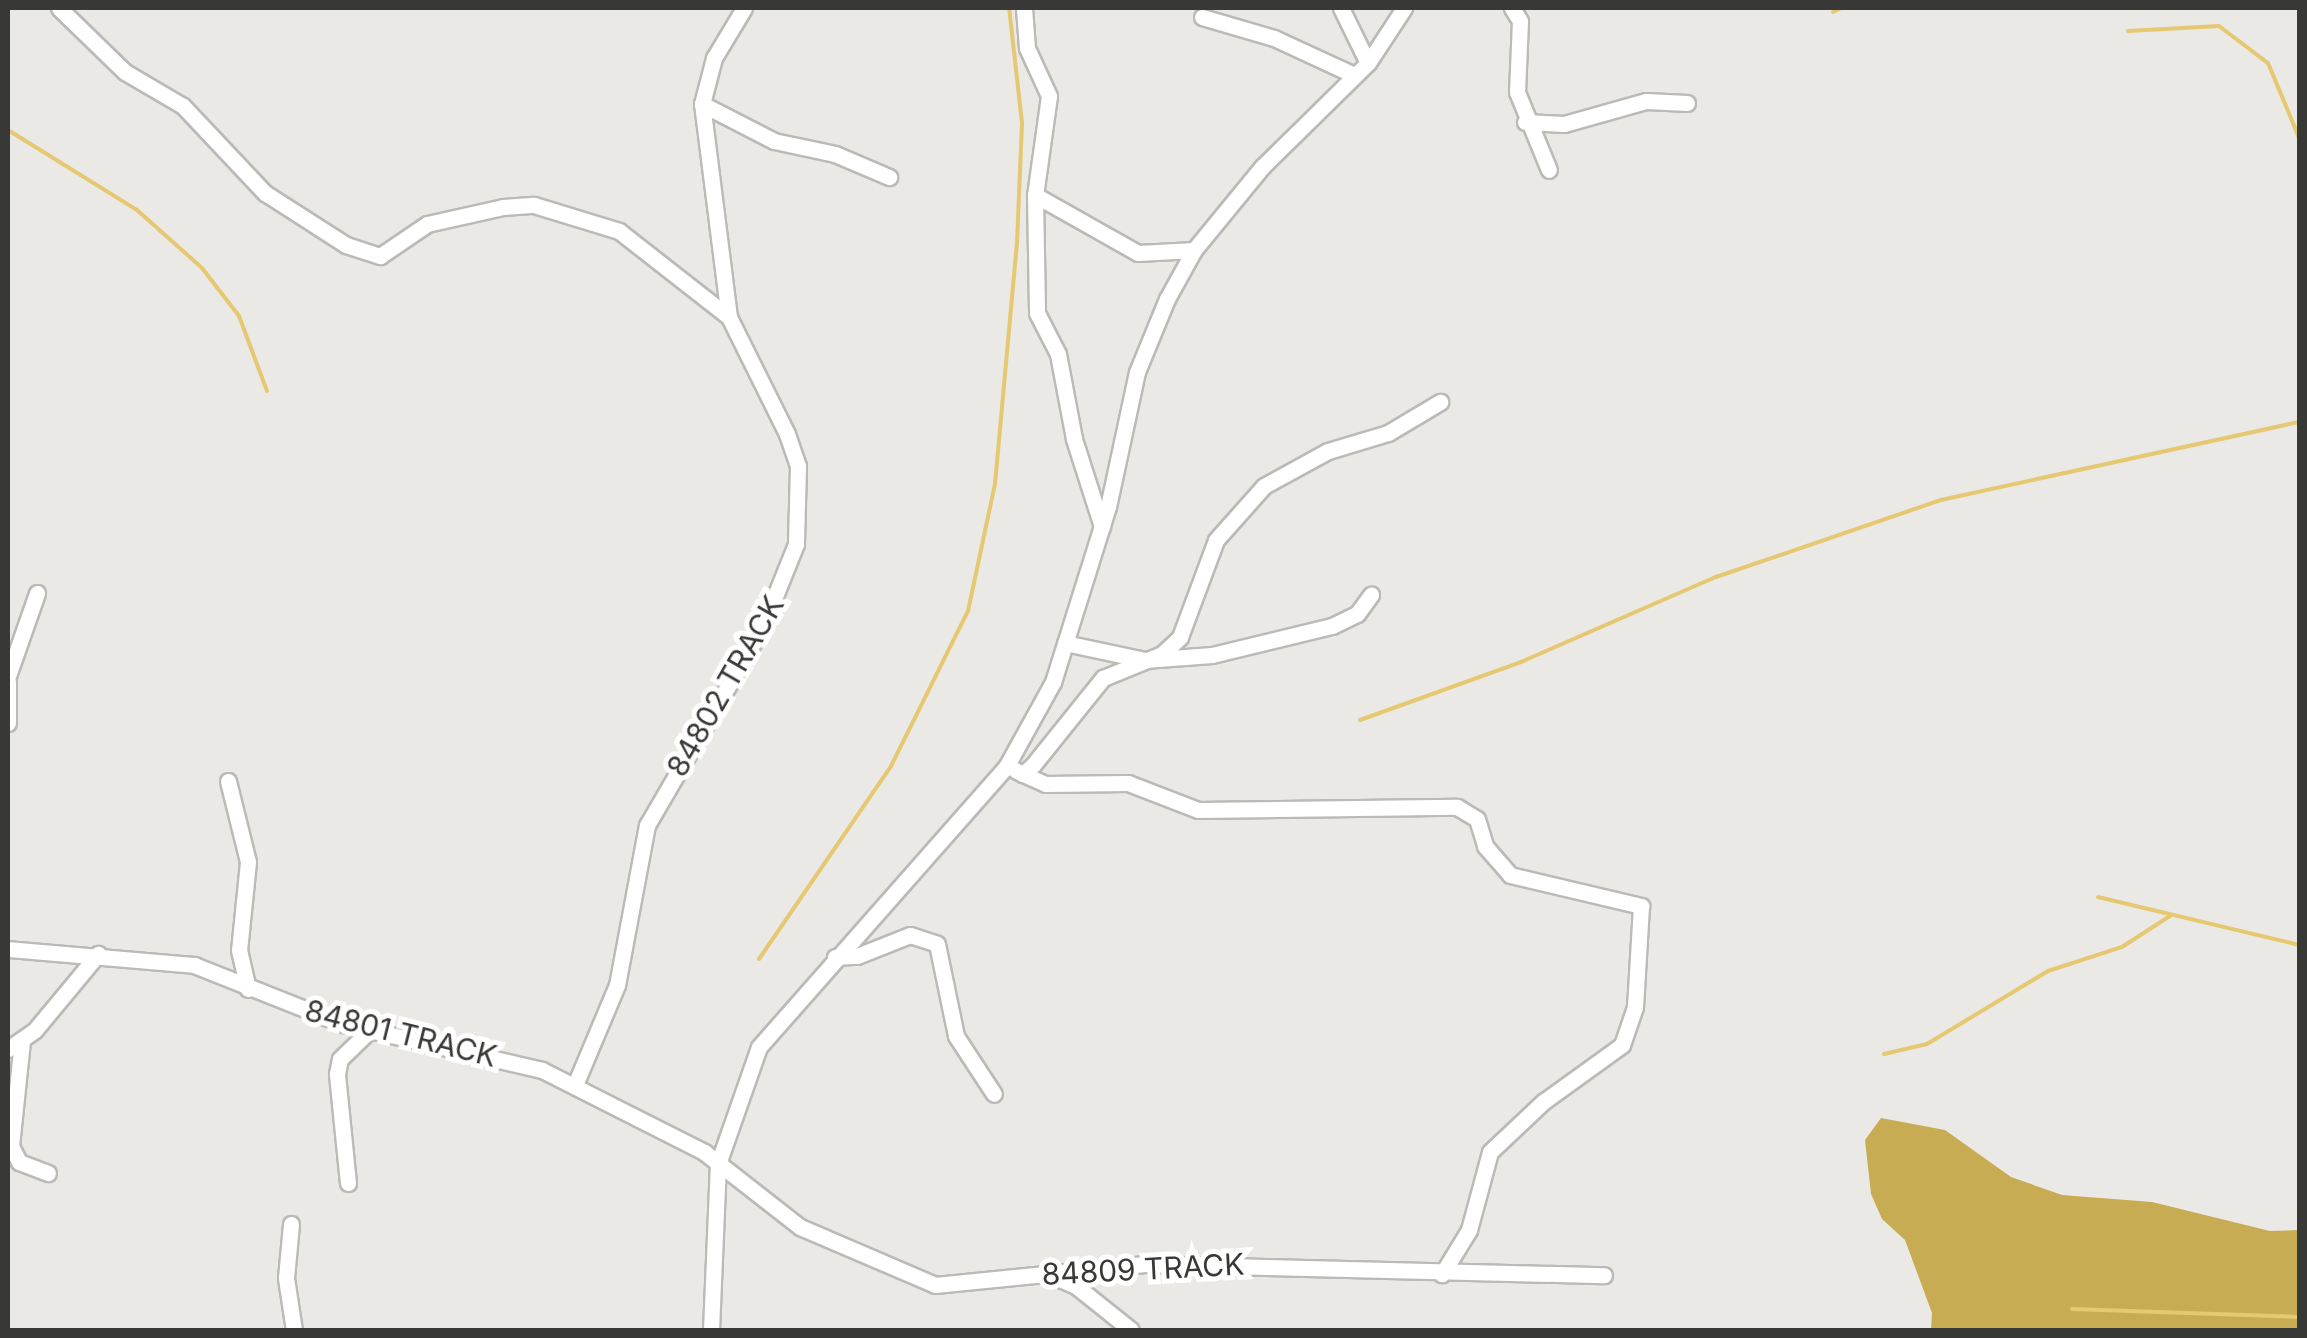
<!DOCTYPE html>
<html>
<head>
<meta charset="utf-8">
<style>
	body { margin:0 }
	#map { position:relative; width:2307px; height:1338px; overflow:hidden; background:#ebe9e5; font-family:Inter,sans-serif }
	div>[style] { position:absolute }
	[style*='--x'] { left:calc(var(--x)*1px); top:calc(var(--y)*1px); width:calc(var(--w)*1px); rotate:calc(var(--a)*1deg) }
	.forest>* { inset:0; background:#c8ac54 }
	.stream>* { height:4px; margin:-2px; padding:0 2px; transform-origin:2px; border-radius:2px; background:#e5c871 }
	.roads { filter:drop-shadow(2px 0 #bbbab6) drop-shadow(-2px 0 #bbbab6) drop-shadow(0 2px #bbbab6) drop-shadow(0 -2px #bbbab6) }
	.minor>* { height:15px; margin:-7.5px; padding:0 7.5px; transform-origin:7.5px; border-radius:7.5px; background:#fff }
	span { translate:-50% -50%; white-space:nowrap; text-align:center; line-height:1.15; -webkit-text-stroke:10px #fff; paint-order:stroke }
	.street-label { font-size:30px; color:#383836 }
	.frame { position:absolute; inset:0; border:10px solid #383836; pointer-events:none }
</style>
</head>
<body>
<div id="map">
	<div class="forest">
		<i style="clip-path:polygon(1881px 1118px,1945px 1130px,2011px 1177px,2062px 1195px,2152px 1202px,2270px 1231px,2299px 1230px,2299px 1330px,1931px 1330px,1932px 1313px,1905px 1240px,1882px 1219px,1871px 1194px,1865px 1140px)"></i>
	</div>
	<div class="stream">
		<i style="--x:1833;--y:12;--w:9;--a:-27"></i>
		<i style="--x:2128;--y:31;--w:91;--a:-3.1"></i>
		<i style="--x:2219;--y:26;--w:61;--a:37.1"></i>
		<i style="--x:2268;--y:63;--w:83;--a:67.4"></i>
		<i style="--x:8;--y:130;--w:152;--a:31.8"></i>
		<i style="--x:137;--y:210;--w:87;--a:41.7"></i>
		<i style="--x:202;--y:268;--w:61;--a:52.4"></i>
		<i style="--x:239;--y:316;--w:80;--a:69.5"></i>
		<i style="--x:1360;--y:720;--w:171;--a:-19.8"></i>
		<i style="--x:1521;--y:662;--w:213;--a:-23.6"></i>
		<i style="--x:1716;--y:577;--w:238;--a:-18.9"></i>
		<i style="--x:1941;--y:500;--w:367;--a:-12.3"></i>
		<i style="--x:2098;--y:897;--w:208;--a:13.4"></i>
		<i style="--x:759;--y:959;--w:234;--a:-55.6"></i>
		<i style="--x:891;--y:766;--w:173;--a:-63.6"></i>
		<i style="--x:968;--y:611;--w:130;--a:-78"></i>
		<i style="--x:995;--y:484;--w:242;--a:-84.8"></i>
		<i style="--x:1017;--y:243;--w:120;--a:-87.6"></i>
		<i style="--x:1022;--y:123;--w:116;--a:-96.4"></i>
		<i style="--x:1884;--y:1054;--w:44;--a:-13.1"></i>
		<i style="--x:1927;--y:1044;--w:141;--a:-31.1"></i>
		<i style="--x:2048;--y:971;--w:78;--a:-18"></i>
		<i style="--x:2122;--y:947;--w:57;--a:-32.9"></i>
		<i style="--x:2072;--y:1309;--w:228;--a:2"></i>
	</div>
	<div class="roads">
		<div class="minor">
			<i style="--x:59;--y:8;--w:92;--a:44.1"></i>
			<i style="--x:125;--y:72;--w:67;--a:30.4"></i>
			<i style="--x:183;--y:106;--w:120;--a:46.7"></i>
			<i style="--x:265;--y:193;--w:96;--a:32.7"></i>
			<i style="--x:346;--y:245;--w:36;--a:18"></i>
			<i style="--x:380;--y:256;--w:57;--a:-34.2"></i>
			<i style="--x:427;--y:224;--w:78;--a:-12.6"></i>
			<i style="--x:503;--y:207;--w:31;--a:-4"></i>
			<i style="--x:534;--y:205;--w:89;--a:17"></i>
			<i style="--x:619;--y:231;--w:140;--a:38"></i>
			<i style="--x:729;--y:317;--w:131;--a:63.6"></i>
			<i style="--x:787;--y:434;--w:34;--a:71"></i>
			<i style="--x:798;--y:466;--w:78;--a:91.5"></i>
			<i style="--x:796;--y:544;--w:88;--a:111.9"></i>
			<i style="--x:763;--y:626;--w:230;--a:120.2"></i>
			<i style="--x:647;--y:825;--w:163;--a:100.6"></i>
			<i style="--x:617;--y:985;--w:108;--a:112.8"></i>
			<i style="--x:1024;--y:8;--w:40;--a:85.7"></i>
			<i style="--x:1027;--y:48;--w:53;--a:65.4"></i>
			<i style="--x:1049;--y:96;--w:100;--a:98"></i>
			<i style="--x:1035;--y:195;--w:118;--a:89"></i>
			<i style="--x:1037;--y:313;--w:46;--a:62.9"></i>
			<i style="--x:1058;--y:354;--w:86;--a:79.3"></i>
			<i style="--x:1074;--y:439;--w:92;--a:72.3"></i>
			<i style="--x:1341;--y:8;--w:61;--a:63.9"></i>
			<i style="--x:1512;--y:8;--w:15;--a:58"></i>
			<i style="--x:1520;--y:21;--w:71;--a:92.4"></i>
			<i style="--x:1517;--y:92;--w:84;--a:67.7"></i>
			<i style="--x:1202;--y:17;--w:75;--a:16.3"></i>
			<i style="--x:1274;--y:38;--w:88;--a:24.8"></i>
			<i style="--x:702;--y:104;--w:81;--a:27.2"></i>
			<i style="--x:774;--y:141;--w:62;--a:12"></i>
			<i style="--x:835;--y:154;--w:59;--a:23.1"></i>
			<i style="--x:1525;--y:122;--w:39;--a:3"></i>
			<i style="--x:1564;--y:124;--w:85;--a:-15.7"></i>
			<i style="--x:1646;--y:101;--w:41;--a:2.8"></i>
			<i style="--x:1035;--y:195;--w:118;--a:29.4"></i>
			<i style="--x:1138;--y:253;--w:56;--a:-3.1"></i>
			<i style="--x:729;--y:317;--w:215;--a:-97.2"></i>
			<i style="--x:702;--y:104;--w:48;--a:-75.4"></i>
			<i style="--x:714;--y:58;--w:58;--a:-59"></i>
			<i style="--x:1065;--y:643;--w:82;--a:12"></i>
			<i style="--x:1145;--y:660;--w:67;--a:-4.3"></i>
			<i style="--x:1212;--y:655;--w:123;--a:-13.6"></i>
			<i style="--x:1332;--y:626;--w:28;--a:-26"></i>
			<i style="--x:1357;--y:614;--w:24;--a:-54"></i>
			<i style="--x:8;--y:676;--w:88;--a:-70.7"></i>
			<i style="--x:8;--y:682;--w:41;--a:90"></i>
			<i style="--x:1015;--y:770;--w:9;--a:27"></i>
			<i style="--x:1023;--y:774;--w:13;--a:-42"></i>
			<i style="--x:1033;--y:765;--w:112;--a:-51.2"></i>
			<i style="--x:1103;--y:678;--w:64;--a:-22.1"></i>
			<i style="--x:1162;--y:654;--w:25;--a:-43"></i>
			<i style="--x:1180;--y:637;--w:103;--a:-69.6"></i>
			<i style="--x:1216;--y:540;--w:72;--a:-48.4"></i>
			<i style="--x:1264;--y:486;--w:73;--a:-28.7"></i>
			<i style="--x:1328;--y:451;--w:63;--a:-16.7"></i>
			<i style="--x:1388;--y:433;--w:61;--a:-30.8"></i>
			<i style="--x:1023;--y:774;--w:24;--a:24"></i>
			<i style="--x:1045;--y:784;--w:83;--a:-0.7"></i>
			<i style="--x:1128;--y:783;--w:75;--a:21.1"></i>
			<i style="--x:1198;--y:810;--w:259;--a:-0.7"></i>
			<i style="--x:1457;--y:807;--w:23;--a:31"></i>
			<i style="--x:1477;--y:819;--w:28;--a:73"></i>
			<i style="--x:1485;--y:846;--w:38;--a:49"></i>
			<i style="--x:1510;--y:875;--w:135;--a:13.3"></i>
			<i style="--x:1641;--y:906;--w:101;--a:93.4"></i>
			<i style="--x:1635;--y:1007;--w:40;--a:108.9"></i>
			<i style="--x:1622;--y:1045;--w:97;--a:144.2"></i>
			<i style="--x:1543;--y:1102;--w:73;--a:136.7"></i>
			<i style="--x:1490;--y:1152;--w:81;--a:105.1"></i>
			<i style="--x:1469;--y:1230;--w:52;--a:121.5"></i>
			<i style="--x:228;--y:781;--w:83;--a:76.1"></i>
			<i style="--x:248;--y:862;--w:88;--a:95.8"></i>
			<i style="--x:239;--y:950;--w:40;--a:77"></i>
			<i style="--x:8;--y:949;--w:187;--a:4.9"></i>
			<i style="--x:194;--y:965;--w:160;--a:21.6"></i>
			<i style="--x:343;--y:1024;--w:204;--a:13"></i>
			<i style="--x:542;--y:1070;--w:182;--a:26.8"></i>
			<i style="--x:704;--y:1152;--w:122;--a:38"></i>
			<i style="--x:800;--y:1227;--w:147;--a:23.2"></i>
			<i style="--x:935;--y:1285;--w:211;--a:-5.7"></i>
			<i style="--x:1145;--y:1264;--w:459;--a:1.4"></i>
			<i style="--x:835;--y:957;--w:22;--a:-3"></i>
			<i style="--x:857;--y:956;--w:57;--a:-21.6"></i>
			<i style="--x:910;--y:935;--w:28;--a:18"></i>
			<i style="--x:937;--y:944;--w:94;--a:78.3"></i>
			<i style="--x:956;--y:1036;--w:69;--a:56.8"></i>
			<i style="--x:22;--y:1041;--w:106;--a:96"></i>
			<i style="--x:11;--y:1146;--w:18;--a:63"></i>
			<i style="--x:19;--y:1162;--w:31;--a:21"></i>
			<i style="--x:8;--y:1049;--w:33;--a:-35"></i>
			<i style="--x:35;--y:1030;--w:99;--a:-50.3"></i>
			<i style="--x:348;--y:1183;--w:110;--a:-95.8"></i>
			<i style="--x:337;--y:1074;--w:15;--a:-79"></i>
			<i style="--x:340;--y:1059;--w:43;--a:-44.1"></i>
			<i style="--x:291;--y:1224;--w:54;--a:95.3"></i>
			<i style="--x:286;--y:1278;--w:53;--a:81.3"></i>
			<i style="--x:1048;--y:1274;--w:30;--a:23"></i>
			<i style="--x:1076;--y:1286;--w:70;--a:38.7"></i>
			<i style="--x:711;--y:1330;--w:166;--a:-87.6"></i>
			<i style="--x:718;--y:1164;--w:124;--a:-70.7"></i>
			<i style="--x:759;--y:1047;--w:373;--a:-48.6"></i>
			<i style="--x:1006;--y:767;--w:97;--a:-61.1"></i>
			<i style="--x:1053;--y:682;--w:183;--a:-72.6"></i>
			<i style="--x:1108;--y:507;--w:138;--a:-77.9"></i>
			<i style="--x:1137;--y:372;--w:79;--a:-67.7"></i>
			<i style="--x:1167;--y:299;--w:56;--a:-61.1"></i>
			<i style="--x:1194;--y:250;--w:107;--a:-50.7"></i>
			<i style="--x:1262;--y:167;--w:148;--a:-44.5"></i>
			<i style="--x:1368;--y:63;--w:66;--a:-56.8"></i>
		</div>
	</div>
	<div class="street-label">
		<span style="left:725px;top:686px;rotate:-60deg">84802 TRACK</span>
		<span style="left:401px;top:1033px;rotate:14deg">84801 TRACK</span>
		<span style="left:1143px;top:1269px;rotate:-3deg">84809 TRACK</span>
	</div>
	<div class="frame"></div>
</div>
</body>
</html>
